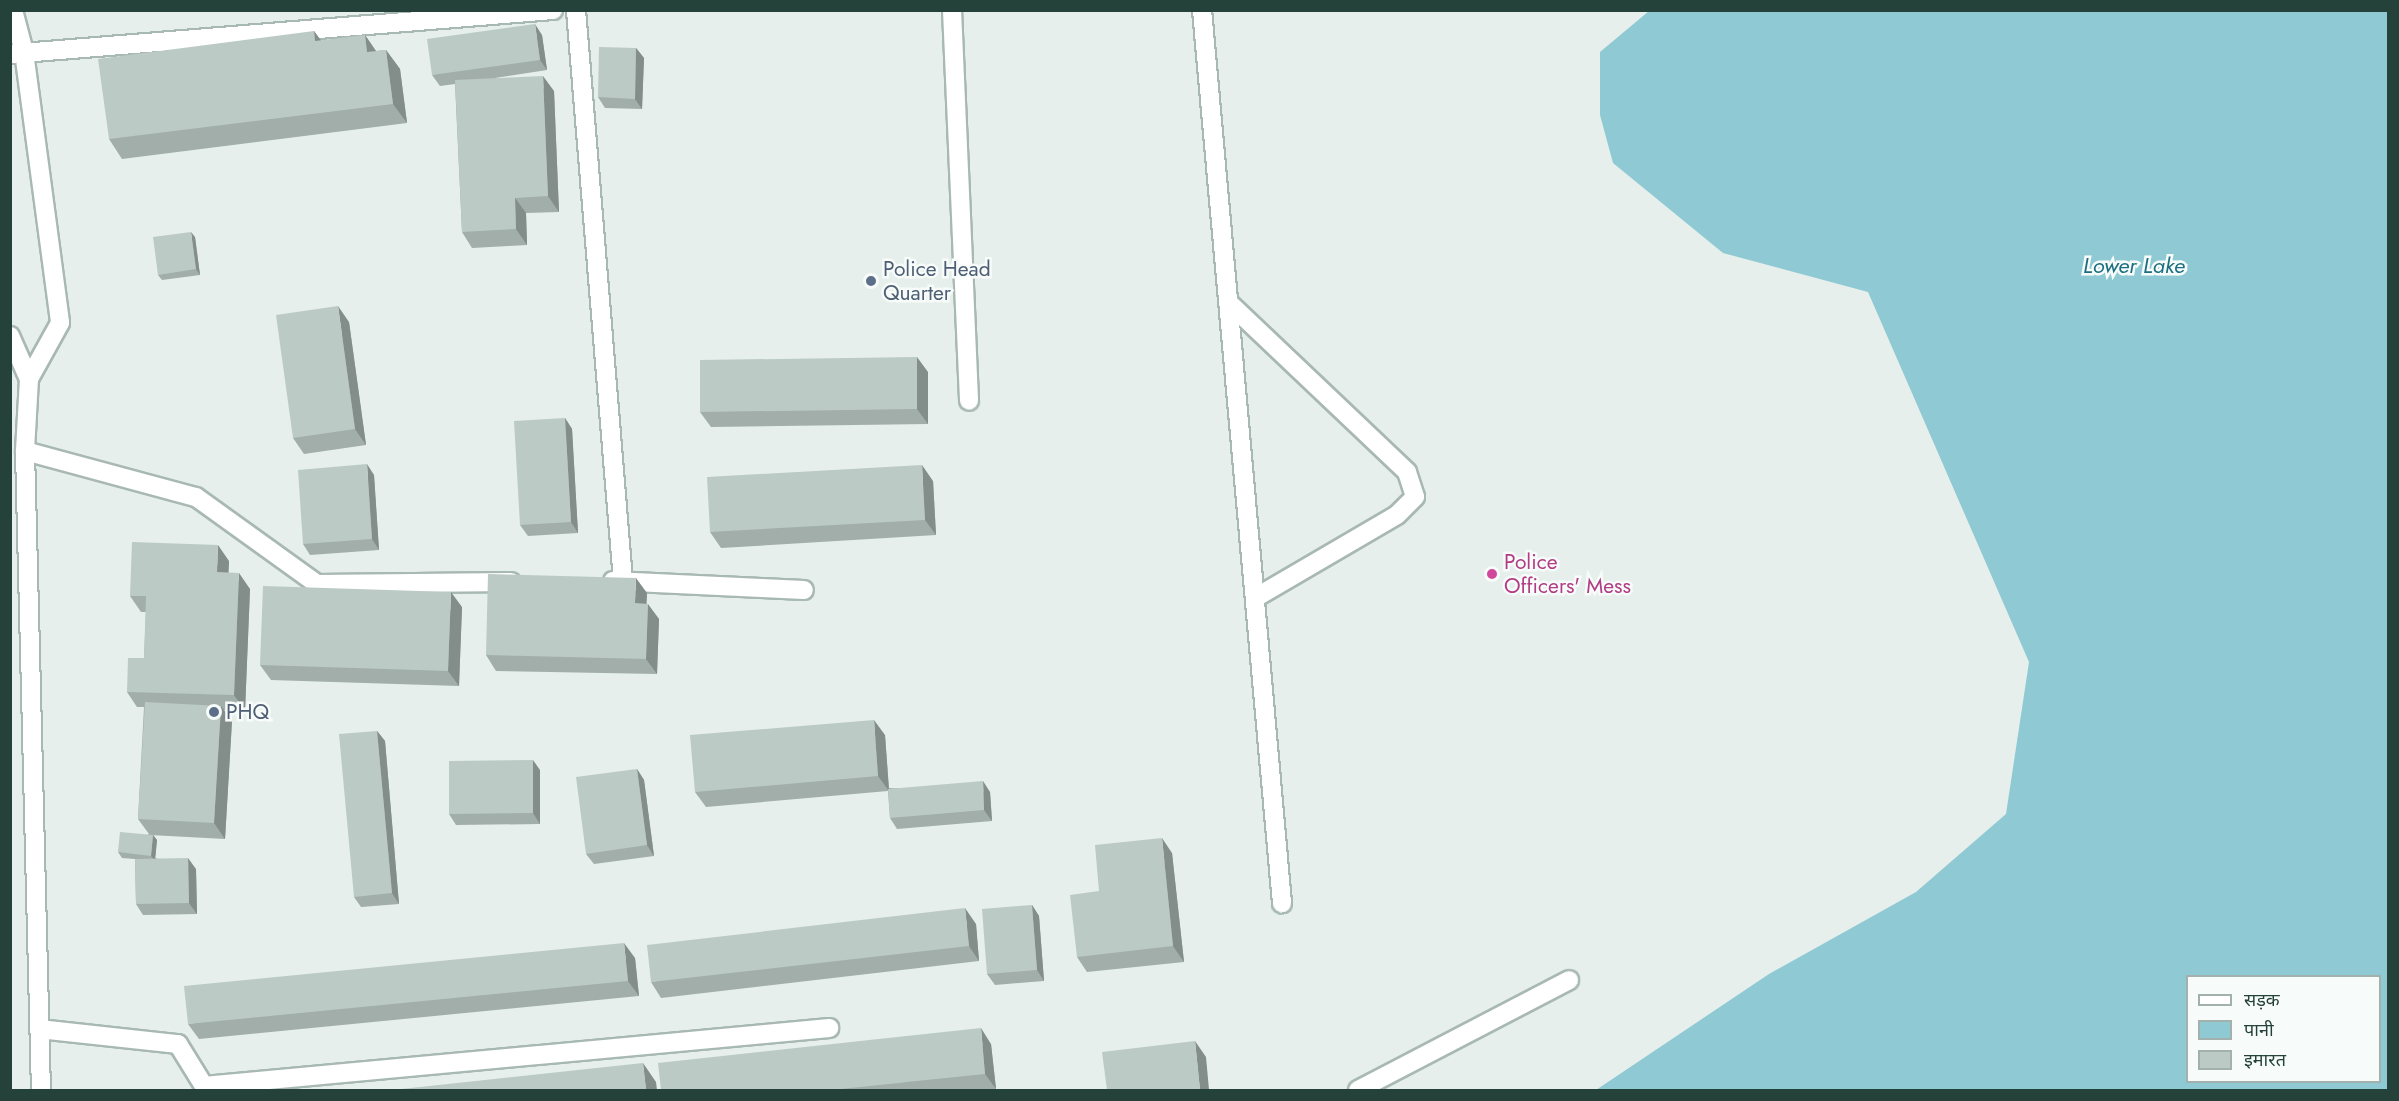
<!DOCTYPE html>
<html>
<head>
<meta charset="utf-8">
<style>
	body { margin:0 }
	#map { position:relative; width:2399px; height:1101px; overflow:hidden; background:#e6efeb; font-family:Jost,"Noto Sans Devanagari",sans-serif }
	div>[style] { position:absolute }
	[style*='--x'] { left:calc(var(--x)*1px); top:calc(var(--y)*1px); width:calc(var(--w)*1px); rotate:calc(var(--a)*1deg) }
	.water>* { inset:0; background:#8ec9d4 }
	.roads { filter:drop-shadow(2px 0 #a8b8b2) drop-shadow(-2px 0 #a8b8b2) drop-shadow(0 2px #a8b8b2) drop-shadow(0 -2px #a8b8b2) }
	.lane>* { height:18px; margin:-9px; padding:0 9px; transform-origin:9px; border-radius:9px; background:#fff }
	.street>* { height:18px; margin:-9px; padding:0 9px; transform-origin:9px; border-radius:9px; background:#fff }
	.secondary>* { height:18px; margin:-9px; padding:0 9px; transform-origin:9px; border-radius:9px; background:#fff }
	.wall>* { inset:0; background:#a1aea9 }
	.shaded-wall>* { inset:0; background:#838d89 }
	.building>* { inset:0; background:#bbcac4 }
	.dots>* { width:16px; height:16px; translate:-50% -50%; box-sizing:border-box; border:3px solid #f7fbf9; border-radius:50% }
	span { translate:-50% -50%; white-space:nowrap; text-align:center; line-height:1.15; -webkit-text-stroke:5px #f7fbf9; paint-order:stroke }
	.service-label { font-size:21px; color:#4e5e75 }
	.left { translate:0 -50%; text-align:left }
	.hotel-label { font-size:21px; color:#b23c85 }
	.water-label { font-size:22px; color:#1c6f80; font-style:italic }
	.frame { position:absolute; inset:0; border:12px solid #24423a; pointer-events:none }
	.legend { position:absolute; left:2186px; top:975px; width:195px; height:108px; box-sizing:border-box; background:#f7fbf9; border:2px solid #a3b1ad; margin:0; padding:8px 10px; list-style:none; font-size:18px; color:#24423a }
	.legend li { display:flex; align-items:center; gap:12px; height:30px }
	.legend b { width:30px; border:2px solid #a3b1ad }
</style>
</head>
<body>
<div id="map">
	<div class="water">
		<i style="clip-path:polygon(evenodd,1649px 11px,2388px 11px,2388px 1090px,1596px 1090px,1769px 974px,1916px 892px,2006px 814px,2029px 662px,1868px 292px,1723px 253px,1613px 163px,1600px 115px,1600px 52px,1649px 11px,2188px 976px,2380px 976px,2380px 1082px,2188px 1082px,2188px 976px)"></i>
	</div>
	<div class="roads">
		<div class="lane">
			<i style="--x:576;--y:10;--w:573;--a:85.29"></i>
			<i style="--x:25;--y:451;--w:177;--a:15.1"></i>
			<i style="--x:196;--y:497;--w:149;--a:35.7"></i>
			<i style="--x:317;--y:584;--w:194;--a:-0.6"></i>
			<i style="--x:613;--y:581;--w:191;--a:2.7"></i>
			<i style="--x:39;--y:1029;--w:140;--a:6.2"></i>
			<i style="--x:178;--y:1044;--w:49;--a:58.2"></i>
			<i style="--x:204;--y:1086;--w:628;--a:-5.3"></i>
		</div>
		<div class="street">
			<i style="--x:952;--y:10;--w:391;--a:87.5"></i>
			<i style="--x:1202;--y:10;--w:897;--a:84.88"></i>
			<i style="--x:1228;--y:302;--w:247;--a:43.5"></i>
			<i style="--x:1407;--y:472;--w:26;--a:72"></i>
			<i style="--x:1415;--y:497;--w:25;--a:135"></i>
			<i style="--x:1397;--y:515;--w:164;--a:149.7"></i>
			<i style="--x:1358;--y:1090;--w:238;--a:-27.5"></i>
		</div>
		<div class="secondary">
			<i style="--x:13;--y:10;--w:43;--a:75.3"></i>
			<i style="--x:24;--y:52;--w:273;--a:82.4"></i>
			<i style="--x:60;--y:323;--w:64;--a:119"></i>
			<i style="--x:29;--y:379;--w:72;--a:93.2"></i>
			<i style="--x:25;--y:451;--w:639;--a:88.57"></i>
			<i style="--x:10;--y:54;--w:545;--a:-4.63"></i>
			<i style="--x:10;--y:336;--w:47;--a:66.2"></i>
		</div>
	</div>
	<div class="wall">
		<i style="clip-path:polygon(314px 31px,321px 41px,365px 35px,376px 51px,386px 50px,400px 69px,407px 123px,122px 159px,109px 139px)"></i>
		<i style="clip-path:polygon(542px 35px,547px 70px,495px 78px,554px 91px,559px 212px,526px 213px,527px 245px,472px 248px,462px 232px,455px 84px,440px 86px,432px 75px)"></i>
		<i style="clip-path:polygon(636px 48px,644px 58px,642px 109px,605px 108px,598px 97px)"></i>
		<i style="clip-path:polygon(195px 237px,200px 275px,162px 280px,158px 275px)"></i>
		<i style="clip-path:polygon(349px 322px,366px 445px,304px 454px,293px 438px)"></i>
		<i style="clip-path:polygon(928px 372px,928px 424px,711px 427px,700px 412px)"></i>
		<i style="clip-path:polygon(565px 418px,572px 429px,578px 533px,528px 536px,520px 525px)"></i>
		<i style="clip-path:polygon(374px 475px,379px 550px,310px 555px,303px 544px)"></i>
		<i style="clip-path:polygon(933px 481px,936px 535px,721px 548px,710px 532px)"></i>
		<i style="clip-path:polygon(229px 561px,228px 573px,250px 589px,245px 711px,224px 710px,232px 721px,225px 839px,150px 835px,153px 835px,157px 840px,155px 858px,196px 869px,197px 914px,143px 915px,136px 904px,135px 859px,122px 858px,118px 852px,149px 834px,138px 819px,144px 707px,137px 707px,127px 692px,144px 658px,146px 612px,141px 612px,130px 596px)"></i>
		<i style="clip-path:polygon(647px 593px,646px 604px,659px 619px,657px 674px,496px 671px,486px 655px)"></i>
		<i style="clip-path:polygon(462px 607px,459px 686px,271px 680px,260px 665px)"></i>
		<i style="clip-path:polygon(377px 731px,385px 741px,399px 904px,361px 907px,354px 897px)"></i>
		<i style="clip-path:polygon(885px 735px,889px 788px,990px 792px,992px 821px,897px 829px,890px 818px,888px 791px,706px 807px,695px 792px)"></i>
		<i style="clip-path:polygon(637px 769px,644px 780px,654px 856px,594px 864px,586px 854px)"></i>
		<i style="clip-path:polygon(540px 770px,540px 824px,456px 825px,449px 814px)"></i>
		<i style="clip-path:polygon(1172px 853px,1184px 962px,1087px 972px,1077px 957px)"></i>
		<i style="clip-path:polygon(1032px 905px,1039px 916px,1044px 981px,995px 985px,987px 974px)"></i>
		<i style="clip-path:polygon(976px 924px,979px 961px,661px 998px,651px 982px)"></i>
		<i style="clip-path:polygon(635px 958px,639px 996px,199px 1039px,188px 1024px)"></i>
		<i style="clip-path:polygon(991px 1044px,996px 1089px,985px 1090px,661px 1090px)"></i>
	</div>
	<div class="shaded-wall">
		<i style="clip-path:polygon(535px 24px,542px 35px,547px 70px,540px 60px)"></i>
		<i style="clip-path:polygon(314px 31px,328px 50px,315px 41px)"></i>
		<i style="clip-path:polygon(365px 35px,378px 54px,367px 52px)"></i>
		<i style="clip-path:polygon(636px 48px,644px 58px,642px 109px,635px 99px)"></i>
		<i style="clip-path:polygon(386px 50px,400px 69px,407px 123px,393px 104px)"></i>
		<i style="clip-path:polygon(543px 76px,554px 91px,559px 212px,548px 196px)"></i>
		<i style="clip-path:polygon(515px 198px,526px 213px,527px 245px,516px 229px)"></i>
		<i style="clip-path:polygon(191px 232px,195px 237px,200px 275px,196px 269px)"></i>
		<i style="clip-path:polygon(338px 306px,349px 322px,366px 445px,355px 429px)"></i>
		<i style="clip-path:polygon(917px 357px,928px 372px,928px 424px,917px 409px)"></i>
		<i style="clip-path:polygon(565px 418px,572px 429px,578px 533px,571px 522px)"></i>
		<i style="clip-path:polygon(367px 464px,374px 475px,379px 550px,372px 539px)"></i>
		<i style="clip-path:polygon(922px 465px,933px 481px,936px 535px,925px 520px)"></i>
		<i style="clip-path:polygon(218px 545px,229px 561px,228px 588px,217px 572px)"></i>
		<i style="clip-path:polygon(239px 573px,250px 589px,245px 711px,234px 695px)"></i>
		<i style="clip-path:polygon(636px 578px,647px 593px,646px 619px,635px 603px)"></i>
		<i style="clip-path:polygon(451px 592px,462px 607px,459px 686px,448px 671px)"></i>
		<i style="clip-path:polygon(648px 604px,659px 619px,657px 674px,646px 659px)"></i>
		<i style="clip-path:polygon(221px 706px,232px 721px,225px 839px,214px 823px)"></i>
		<i style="clip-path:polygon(874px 720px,885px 735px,889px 791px,878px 776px)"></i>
		<i style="clip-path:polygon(377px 731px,385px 741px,399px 904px,392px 893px)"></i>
		<i style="clip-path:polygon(533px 760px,540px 770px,540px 824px,533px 813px)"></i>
		<i style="clip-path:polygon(637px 769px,644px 780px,654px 856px,647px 845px)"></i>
		<i style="clip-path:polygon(983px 781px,990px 792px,992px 821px,984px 810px)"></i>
		<i style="clip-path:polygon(153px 835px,157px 840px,155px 861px,151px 856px)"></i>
		<i style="clip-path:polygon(1162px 838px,1172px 853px,1184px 962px,1173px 946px)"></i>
		<i style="clip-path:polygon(188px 858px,196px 869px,197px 914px,189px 903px)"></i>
		<i style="clip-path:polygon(1032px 905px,1039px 916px,1044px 981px,1037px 970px)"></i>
		<i style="clip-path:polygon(965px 908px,976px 924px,979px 961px,969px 946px)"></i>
		<i style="clip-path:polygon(624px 943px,635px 958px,639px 996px,628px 981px)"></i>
		<i style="clip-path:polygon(981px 1028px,991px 1044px,996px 1089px,985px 1074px)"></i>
		<i style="clip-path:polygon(1195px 1041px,1206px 1057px,1209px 1090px,1200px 1090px)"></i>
		<i style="clip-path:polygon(643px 1063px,656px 1082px,657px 1090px,646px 1090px)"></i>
	</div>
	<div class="building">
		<i style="clip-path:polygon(535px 24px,540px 60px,432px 75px,427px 39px)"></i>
		<i style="clip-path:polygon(314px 31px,315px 41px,365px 35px,367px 52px,386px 50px,393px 104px,109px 139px,98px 59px)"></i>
		<i style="clip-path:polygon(599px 47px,636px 48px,635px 99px,598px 97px)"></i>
		<i style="clip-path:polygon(543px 76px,548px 196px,515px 198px,516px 229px,462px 232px,455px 80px)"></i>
		<i style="clip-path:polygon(191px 232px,196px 269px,158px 275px,153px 237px)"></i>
		<i style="clip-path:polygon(338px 306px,355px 429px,293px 438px,276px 315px)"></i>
		<i style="clip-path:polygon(917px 357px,917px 409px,700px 412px,700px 360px)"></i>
		<i style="clip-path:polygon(565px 418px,571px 522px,520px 525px,514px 421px)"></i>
		<i style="clip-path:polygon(367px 464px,372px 539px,303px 544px,298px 470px)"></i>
		<i style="clip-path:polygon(922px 465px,925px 520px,710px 532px,707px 477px)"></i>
		<i style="clip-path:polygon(132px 542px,218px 545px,217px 572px,239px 573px,234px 695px,127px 692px,128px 658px,144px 658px,146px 596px,130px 596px)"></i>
		<i style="clip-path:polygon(488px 574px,636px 578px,635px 603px,648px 604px,646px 659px,486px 655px)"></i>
		<i style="clip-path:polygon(263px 586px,451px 592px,448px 671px,260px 665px)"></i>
		<i style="clip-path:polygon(145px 702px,221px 706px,214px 823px,138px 819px)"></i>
		<i style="clip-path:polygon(874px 720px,878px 776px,695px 792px,690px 735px)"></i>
		<i style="clip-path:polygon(377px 731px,392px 893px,354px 897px,339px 734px)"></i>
		<i style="clip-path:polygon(533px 760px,533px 813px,449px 814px,449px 761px)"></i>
		<i style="clip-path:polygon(637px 769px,647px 845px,586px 854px,576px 777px)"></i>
		<i style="clip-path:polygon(983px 781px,984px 810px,890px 818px,888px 789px)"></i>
		<i style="clip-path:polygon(120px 832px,153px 835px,151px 856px,118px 852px)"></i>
		<i style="clip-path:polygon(1162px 838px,1173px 946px,1077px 957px,1070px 895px,1099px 891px,1095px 845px)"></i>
		<i style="clip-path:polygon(188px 858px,189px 903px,136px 904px,135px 859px)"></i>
		<i style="clip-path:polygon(1032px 905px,1037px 970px,987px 974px,982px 909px)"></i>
		<i style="clip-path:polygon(965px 908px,969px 946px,651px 982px,647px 945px)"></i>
		<i style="clip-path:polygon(624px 943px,628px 981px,188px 1024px,184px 986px)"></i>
		<i style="clip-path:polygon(981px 1028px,985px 1074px,831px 1090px,661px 1090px,658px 1063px)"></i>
		<i style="clip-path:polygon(1195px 1041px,1200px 1090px,1107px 1090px,1102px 1052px)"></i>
		<i style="clip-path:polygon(643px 1063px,646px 1090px,392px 1090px)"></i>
	</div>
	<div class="dots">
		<i style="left:871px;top:281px;background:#5c6f8a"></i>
		<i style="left:1492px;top:574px;background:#d1479c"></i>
		<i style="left:214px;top:712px;background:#5c6f8a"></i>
	</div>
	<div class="service-label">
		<span class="left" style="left:883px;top:281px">Police Head<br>Quarter</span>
		<span class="left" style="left:226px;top:712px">PHQ</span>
	</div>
	<div class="hotel-label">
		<span class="left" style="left:1504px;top:574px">Police<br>Officers' Mess</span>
	</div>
	<div class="water-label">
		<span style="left:2134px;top:266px">Lower Lake</span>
	</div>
	<div class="frame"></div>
	<ul class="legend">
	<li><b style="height:8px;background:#fff"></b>सड़क</li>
	<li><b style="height:16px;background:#8ec9d4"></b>पानी</li>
	<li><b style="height:16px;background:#bbcac4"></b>इमारत</li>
	</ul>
</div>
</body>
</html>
